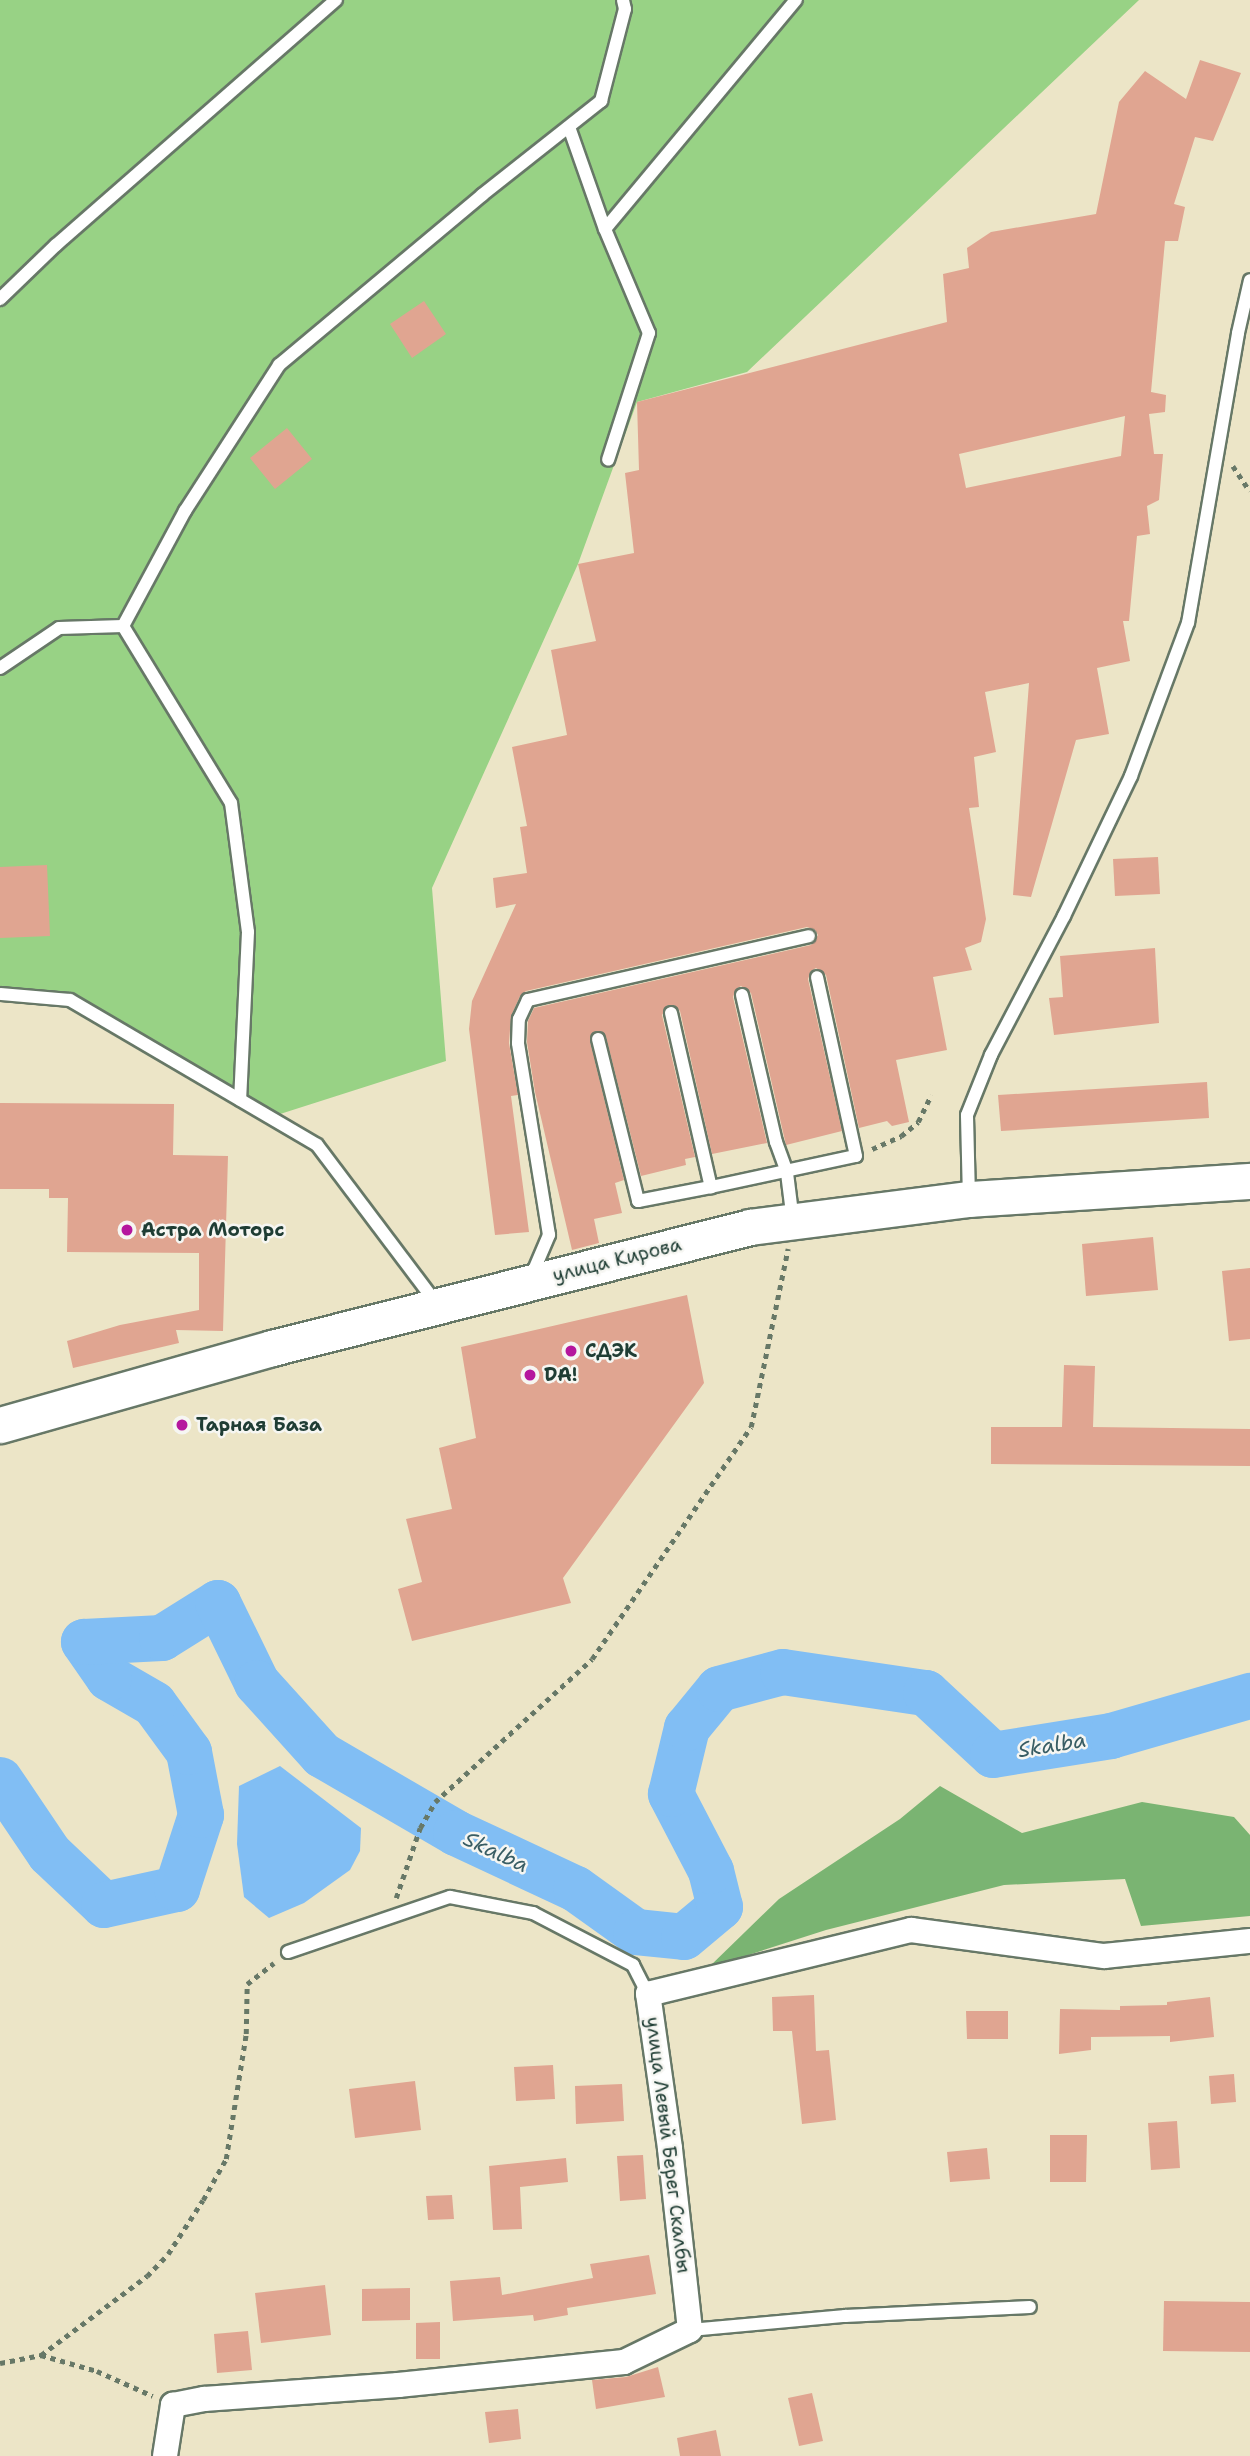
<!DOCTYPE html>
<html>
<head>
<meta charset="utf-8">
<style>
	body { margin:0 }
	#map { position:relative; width:1250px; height:2456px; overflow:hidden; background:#ece5c7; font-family:"Shantell Sans",sans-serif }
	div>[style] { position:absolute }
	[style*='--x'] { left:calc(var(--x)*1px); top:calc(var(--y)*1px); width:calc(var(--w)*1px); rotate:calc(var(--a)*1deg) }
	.green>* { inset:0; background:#98d285 }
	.forest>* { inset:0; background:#7ab472 }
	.water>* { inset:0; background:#81bef4 }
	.river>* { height:46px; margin:-23px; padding:0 23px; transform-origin:23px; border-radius:23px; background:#81bef4 }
	.building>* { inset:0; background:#e0a591 }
	.path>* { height:4.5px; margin-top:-2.25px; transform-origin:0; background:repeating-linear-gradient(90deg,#677867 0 5px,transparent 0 10px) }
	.roads { filter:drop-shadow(2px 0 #677867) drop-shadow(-2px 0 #677867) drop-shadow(0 2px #677867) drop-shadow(0 -2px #677867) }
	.lane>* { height:12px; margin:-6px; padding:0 6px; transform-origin:6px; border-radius:6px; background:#fff }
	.street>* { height:24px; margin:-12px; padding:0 12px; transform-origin:12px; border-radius:12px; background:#fff }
	.secondary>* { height:35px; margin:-17.5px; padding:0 17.5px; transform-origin:17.5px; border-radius:17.5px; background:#fff }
	.dots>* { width:19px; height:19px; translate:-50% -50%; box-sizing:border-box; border:4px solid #f6f6f2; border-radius:50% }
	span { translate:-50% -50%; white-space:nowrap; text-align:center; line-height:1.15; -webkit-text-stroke:5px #f6f6f2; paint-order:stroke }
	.poi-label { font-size:19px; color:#1f3d34; font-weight:700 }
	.left { translate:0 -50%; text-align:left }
	.street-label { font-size:19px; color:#1f3d34 }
	.water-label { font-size:21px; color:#385d64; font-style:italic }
</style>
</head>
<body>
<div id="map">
	<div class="green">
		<i style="clip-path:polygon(0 0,1139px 0,747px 372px,637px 402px,578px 564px,432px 888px,446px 1061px,277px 1115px,70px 1000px,0 994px)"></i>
	</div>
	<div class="forest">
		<i style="clip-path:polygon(940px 1786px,1022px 1833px,1142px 1802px,1234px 1817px,1250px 1835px,1250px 1916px,1141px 1926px,1125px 1879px,1004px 1885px,826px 1930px,708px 1968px,779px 1899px,900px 1819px)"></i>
	</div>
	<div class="water">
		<i style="clip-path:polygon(280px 1766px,361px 1828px,360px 1851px,350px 1870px,304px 1903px,269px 1918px,244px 1897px,237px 1844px,239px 1786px)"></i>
	</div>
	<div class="river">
		<i style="--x:0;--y:1780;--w:89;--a:56"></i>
		<i style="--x:50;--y:1854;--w:74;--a:43.4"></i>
		<i style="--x:104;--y:1905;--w:75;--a:-12.4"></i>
		<i style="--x:177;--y:1889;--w:78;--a:-72"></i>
		<i style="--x:201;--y:1815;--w:64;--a:-100.8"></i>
		<i style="--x:189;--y:1752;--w:59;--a:-126.1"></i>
		<i style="--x:154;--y:1704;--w:52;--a:-150"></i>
		<i style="--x:109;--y:1678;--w:44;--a:-124.8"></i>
		<i style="--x:84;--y:1642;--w:78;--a:-2.9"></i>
		<i style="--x:162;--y:1638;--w:66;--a:-32"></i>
		<i style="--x:218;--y:1603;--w:89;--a:64"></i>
		<i style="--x:257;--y:1683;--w:97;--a:47.9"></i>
		<i style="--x:322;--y:1755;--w:155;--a:30.2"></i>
		<i style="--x:456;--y:1833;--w:132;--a:25"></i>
		<i style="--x:576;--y:1889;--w:74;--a:35.6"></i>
		<i style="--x:636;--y:1932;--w:48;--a:5.9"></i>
		<i style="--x:684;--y:1937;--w:47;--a:-39.8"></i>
		<i style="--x:720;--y:1907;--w:37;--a:-104"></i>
		<i style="--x:711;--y:1871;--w:87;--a:-117.5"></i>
		<i style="--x:671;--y:1794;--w:68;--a:-76.4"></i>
		<i style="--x:687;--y:1728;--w:50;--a:-50.6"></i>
		<i style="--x:719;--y:1689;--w:66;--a:-14.9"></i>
		<i style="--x:783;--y:1672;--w:145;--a:8.4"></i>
		<i style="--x:926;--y:1693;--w:91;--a:42.8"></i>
		<i style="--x:993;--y:1755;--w:120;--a:-9.1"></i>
		<i style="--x:1111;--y:1736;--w:145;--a:-16.1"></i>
	</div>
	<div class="building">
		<i style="clip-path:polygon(evenodd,1200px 60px,1241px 73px,1213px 141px,1195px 137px,1174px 204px,1185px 207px,1178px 241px,1165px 241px,1151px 392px,1166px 395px,1165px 412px,1149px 414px,1154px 454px,1163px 454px,1159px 500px,1147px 506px,1150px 534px,1137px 536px,1129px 621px,1123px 621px,1130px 661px,1097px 668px,1109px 734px,1076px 740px,1031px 897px,1013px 895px,1029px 683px,985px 692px,996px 752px,974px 757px,979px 807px,969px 808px,986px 919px,981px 942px,965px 948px,972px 970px,933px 977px,947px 1050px,896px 1060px,909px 1122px,892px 1126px,887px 1121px,859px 1128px,826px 975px,816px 968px,811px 971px,808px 979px,842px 1131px,786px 1145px,751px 993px,741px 986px,736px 989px,733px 997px,767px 1143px,712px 1154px,680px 1011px,674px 1005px,668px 1005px,662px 1015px,695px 1157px,685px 1159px,686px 1165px,641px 1176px,606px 1037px,601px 1031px,595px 1031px,590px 1041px,624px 1180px,615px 1183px,622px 1213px,594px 1219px,599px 1243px,572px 1250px,535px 1092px,527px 1042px,528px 1021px,534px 1008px,811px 945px,818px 935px,815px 930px,807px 927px,526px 991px,520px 996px,511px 1016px,509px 1043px,518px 1095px,511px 1096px,529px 1232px,495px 1235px,469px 1029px,472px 1001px,516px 904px,496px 908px,493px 878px,527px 873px,520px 827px,527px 826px,512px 747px,567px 735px,551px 650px,596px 641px,578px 564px,634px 553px,625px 473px,639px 470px,637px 402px,947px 322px,943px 274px,969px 268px,967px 248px,991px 232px,1096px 214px,1119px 102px,1145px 71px,1186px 99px,1200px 60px,1125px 416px,1121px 456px,966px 488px,959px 454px,1125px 416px)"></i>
		<i style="clip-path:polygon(424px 301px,446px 334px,412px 358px,390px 324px)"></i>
		<i style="clip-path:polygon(287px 428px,312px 459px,275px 489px,250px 458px)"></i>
		<i style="clip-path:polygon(1158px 857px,1160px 894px,1115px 896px,1113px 859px)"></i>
		<i style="clip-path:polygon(47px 865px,50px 936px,0 938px,0 867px)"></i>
		<i style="clip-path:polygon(1155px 948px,1159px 1023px,1054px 1035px,1049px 998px,1063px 997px,1060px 956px)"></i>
		<i style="clip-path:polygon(1207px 1082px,1209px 1118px,1001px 1131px,998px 1095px)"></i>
		<i style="clip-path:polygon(0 1103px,174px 1104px,173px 1155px,228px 1156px,223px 1331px,176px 1330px,179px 1343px,73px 1368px,67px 1341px,120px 1325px,199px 1310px,199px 1253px,67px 1252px,68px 1198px,49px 1198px,49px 1189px,0 1189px)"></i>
		<i style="clip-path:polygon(1153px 1237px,1158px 1290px,1086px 1296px,1082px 1244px)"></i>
		<i style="clip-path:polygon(1250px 1268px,1250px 1339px,1229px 1341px,1222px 1271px)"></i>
		<i style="clip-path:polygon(687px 1295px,704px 1383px,563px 1578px,571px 1603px,412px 1641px,398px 1589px,422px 1582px,406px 1519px,452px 1509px,439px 1448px,476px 1438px,461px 1347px)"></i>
		<i style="clip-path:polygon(1064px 1365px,1095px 1366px,1093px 1427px,1250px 1429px,1250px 1466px,991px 1464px,991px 1427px,1062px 1427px)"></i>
		<i style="clip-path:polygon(814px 1995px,816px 2051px,829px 2050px,836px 2120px,802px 2124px,792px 2031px,773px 2031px,772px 1997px)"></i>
		<i style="clip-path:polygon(1210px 1997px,1214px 2037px,1170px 2042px,1170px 2036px,1091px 2037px,1091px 2050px,1059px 2054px,1060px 2009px,1120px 2010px,1120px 2006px,1167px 2005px,1167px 2002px)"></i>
		<i style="clip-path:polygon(966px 2011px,1008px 2011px,1008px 2039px,967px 2039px)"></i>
		<i style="clip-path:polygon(553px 2065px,555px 2099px,516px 2101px,514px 2067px)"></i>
		<i style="clip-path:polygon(1234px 2074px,1236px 2102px,1211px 2104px,1209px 2076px)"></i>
		<i style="clip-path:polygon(415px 2081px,421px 2130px,355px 2138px,349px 2089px)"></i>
		<i style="clip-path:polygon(622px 2084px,624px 2121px,576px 2124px,575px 2086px)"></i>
		<i style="clip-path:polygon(1177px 2121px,1180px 2168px,1151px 2170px,1148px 2123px)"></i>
		<i style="clip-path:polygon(1050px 2135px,1087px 2135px,1086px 2182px,1050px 2182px)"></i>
		<i style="clip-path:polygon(987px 2148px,990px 2179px,950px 2182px,947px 2152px)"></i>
		<i style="clip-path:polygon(643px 2155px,646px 2199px,620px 2201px,617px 2156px)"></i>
		<i style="clip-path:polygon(566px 2158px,568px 2182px,520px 2187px,522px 2229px,493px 2230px,489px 2166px)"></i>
		<i style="clip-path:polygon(452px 2195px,454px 2219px,428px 2220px,426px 2196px)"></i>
		<i style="clip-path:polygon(649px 2255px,656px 2294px,567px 2308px,568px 2315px,534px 2321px,533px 2315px,453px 2321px,450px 2281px,500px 2277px,502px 2295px,593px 2278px,590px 2264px)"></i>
		<i style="clip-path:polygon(325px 2285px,331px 2335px,261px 2343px,255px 2293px)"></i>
		<i style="clip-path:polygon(410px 2288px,410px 2320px,362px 2321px,362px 2289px)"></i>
		<i style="clip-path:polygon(1164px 2301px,1250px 2302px,1250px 2352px,1163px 2351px)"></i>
		<i style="clip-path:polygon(440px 2322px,440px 2359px,416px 2359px,416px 2323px)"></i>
		<i style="clip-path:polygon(248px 2331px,252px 2370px,217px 2373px,214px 2334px)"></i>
		<i style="clip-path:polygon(658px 2367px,665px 2397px,596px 2409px,592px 2380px,626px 2377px)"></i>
		<i style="clip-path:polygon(812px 2393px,823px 2441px,799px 2446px,788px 2398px)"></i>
		<i style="clip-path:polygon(518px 2409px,521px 2439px,489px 2443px,485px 2412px)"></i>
		<i style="clip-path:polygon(716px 2430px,721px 2456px,680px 2456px,677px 2438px)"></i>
	</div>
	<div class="path">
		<i style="--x:1233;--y:466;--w:30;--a:56"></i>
		<i style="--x:872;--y:1149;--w:32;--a:-24"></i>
		<i style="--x:901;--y:1136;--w:22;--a:-39"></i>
		<i style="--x:918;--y:1122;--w:30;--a:-64"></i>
		<i style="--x:396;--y:1898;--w:74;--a:-71.1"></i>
		<i style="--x:420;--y:1828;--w:30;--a:-60"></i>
		<i style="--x:435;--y:1802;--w:212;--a:-42.3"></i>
		<i style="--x:592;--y:1659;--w:281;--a:-55.6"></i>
		<i style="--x:751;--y:1427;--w:182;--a:-78.3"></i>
		<i style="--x:41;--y:2355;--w:132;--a:-36.7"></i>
		<i style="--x:147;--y:2276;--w:30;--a:-46"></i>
		<i style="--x:168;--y:2254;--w:64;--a:-57.1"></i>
		<i style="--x:203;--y:2200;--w:47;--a:-60.7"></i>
		<i style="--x:226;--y:2159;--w:127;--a:-80.9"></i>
		<i style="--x:246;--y:2034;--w:50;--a:-88.9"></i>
		<i style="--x:247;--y:1984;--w:34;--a:-38"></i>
		<i style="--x:0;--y:2363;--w:42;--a:-11"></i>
		<i style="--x:41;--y:2355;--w:58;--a:15.9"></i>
		<i style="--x:97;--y:2371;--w:61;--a:24.1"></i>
	</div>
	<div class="roads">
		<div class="lane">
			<i style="--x:569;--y:127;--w:108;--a:70.6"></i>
			<i style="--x:605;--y:229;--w:113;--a:67.1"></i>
			<i style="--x:649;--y:333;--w:133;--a:107.9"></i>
			<i style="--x:605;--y:229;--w:298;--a:-50.2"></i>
			<i style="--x:0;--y:299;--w:78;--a:-44"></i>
			<i style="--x:56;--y:245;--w:372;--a:-41.2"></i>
			<i style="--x:123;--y:626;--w:131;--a:-61.7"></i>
			<i style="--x:185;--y:511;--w:174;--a:-57.2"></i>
			<i style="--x:279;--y:365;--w:265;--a:-39.9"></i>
			<i style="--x:482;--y:195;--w:152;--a:-38.3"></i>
			<i style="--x:601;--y:101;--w:95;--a:-75.4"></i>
			<i style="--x:625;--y:9;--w:9;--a:-103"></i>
			<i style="--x:0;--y:668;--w:71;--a:-34.1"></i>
			<i style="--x:59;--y:628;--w:64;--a:-1.8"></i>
			<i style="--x:123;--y:626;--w:207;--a:58.6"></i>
			<i style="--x:231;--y:803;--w:130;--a:82.5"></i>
			<i style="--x:248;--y:932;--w:168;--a:92.7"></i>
			<i style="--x:0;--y:994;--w:70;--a:4.9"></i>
			<i style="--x:70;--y:1000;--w:286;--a:30.4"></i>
			<i style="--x:317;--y:1145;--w:199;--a:53"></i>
			<i style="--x:742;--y:995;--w:151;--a:77"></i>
			<i style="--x:776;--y:1142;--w:33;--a:70"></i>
			<i style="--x:787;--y:1173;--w:48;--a:82.9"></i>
			<i style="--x:671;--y:1013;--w:179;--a:77.1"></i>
			<i style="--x:711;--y:1187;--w:148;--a:-12.1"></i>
			<i style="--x:856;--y:1156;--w:183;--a:-102.3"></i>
			<i style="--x:598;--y:1039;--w:167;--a:76.1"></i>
			<i style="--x:638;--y:1201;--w:74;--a:-10.9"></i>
			<i style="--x:969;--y:1198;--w:83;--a:-91.4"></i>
			<i style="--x:967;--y:1115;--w:65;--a:-68.2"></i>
			<i style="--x:991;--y:1055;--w:157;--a:-62.3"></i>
			<i style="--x:1064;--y:916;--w:155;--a:-64.4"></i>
			<i style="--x:1131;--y:776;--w:163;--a:-69.6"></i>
			<i style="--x:1188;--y:623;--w:294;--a:-80.2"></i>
			<i style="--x:1238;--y:333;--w:54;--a:-77.2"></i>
			<i style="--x:531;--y:1277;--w:46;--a:-66.8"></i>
			<i style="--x:549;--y:1235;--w:194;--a:-99.2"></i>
			<i style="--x:518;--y:1043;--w:24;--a:-88"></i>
			<i style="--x:519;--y:1019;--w:21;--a:-65"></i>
			<i style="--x:528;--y:1000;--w:288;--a:-12.8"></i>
			<i style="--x:288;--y:1952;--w:171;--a:-18.8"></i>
			<i style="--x:450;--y:1897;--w:85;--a:10.9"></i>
			<i style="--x:533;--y:1913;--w:113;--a:27.5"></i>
			<i style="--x:633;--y:1965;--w:33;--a:63"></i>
			<i style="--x:690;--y:2330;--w:156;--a:-5.2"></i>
			<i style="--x:845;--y:2316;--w:185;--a:-2.8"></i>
		</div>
		<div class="street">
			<i style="--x:165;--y:2456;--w:52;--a:-81.1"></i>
			<i style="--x:173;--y:2405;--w:32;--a:-11"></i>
			<i style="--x:204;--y:2399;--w:195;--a:-4.1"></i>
			<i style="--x:398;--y:2385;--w:227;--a:-5.8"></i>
			<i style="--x:624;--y:2362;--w:73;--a:-25.9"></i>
			<i style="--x:690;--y:2330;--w:183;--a:-96.3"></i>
			<i style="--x:670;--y:2148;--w:156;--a:-98.1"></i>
			<i style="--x:648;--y:1994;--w:271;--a:-13.7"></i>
			<i style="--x:911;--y:1930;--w:195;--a:7.7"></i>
			<i style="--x:1104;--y:1956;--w:147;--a:-5.9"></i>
		</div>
		<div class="secondary">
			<i style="--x:0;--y:1425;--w:283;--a:-15.8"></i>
			<i style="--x:272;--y:1348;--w:493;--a:-14.2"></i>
			<i style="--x:750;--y:1227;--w:221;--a:-7.3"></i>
			<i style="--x:969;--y:1199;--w:282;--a:-3.7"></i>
		</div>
	</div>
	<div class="dots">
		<i style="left:127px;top:1230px;background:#b5179e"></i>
		<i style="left:571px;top:1351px;background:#b5179e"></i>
		<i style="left:530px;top:1375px;background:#b5179e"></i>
		<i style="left:182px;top:1425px;background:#b5179e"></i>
	</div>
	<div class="poi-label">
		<span class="left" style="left:141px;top:1230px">Астра Моторс</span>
		<span class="left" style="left:585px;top:1351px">СДЭК</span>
		<span class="left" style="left:544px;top:1375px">DA!</span>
		<span class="left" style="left:196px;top:1425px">Тарная База</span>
	</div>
	<div class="street-label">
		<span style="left:617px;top:1260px;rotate:-14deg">улица Кирова</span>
		<span style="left:668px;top:2145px;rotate:83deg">улица Левый Берег Скалбы</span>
	</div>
	<div class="water-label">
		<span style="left:1052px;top:1745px;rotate:-9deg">Skalba</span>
		<span style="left:496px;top:1852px;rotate:25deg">Skalba</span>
	</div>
</div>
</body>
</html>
